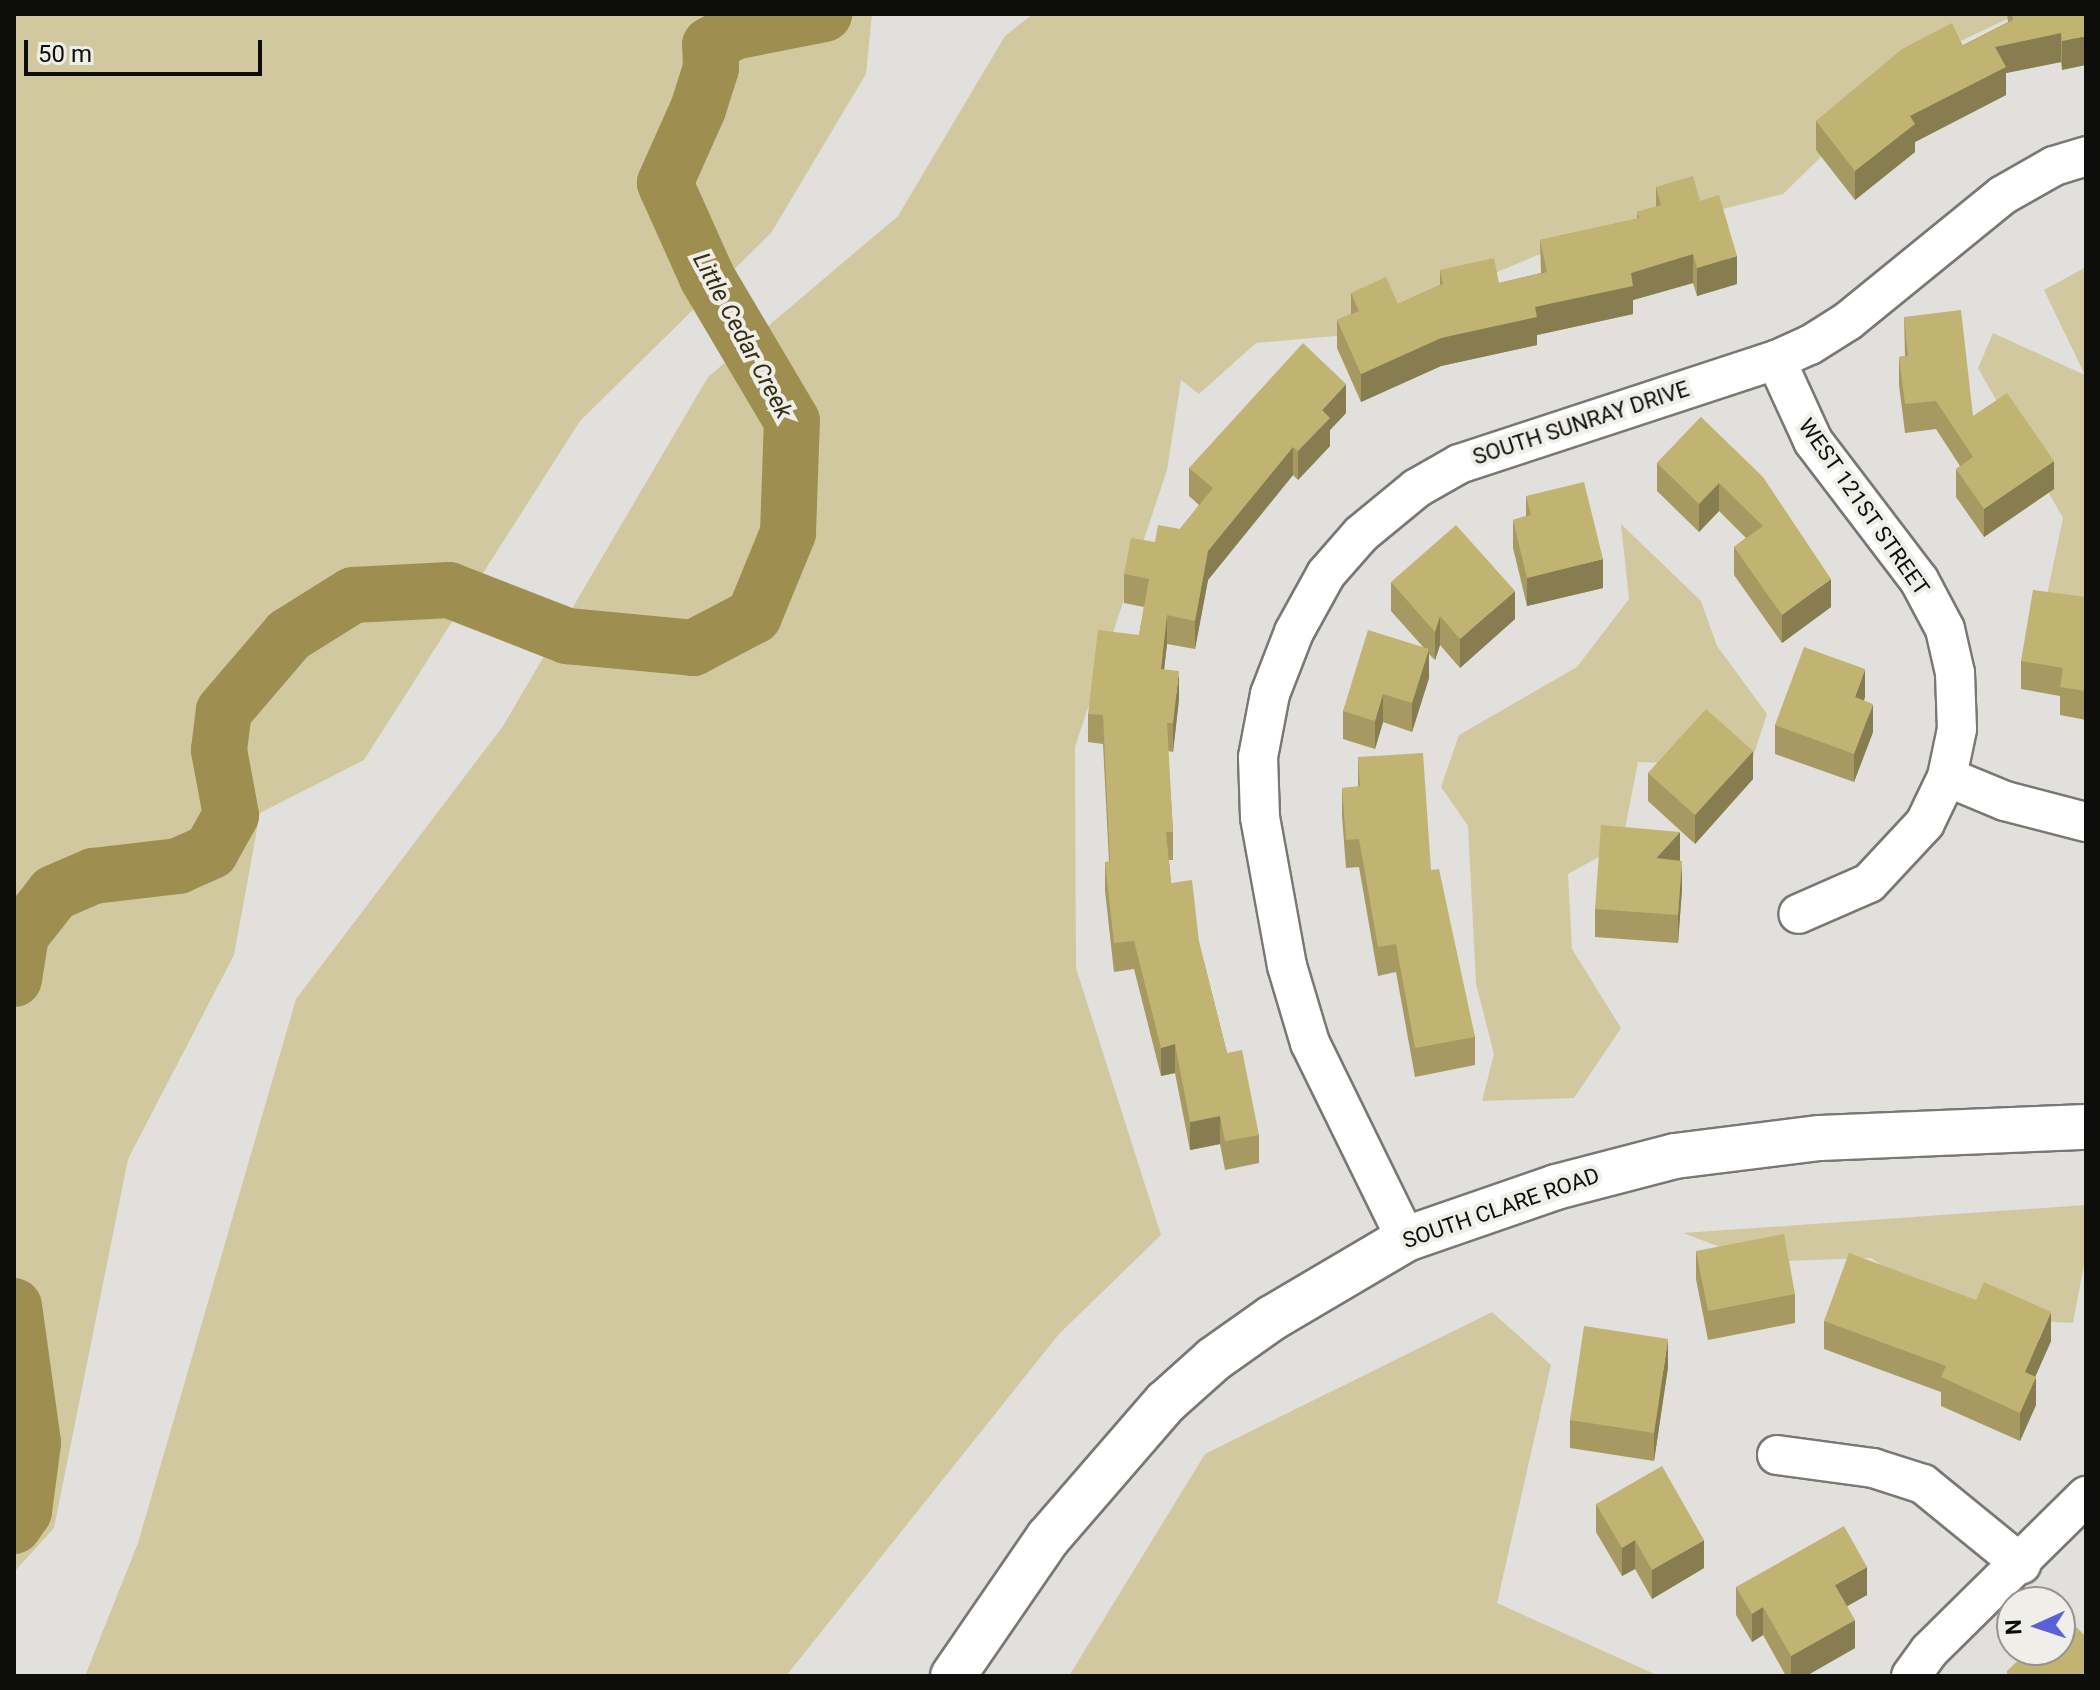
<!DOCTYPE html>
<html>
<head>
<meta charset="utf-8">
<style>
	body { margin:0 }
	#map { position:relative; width:2100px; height:1690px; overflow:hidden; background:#e1e0dc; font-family:Roboto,sans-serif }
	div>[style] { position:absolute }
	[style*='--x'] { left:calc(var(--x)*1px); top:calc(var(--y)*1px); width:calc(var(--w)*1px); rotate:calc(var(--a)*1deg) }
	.green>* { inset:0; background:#d1c89f }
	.river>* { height:56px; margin:-28px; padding:0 28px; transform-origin:28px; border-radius:28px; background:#9e8f50 }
	.roads { filter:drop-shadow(2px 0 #797874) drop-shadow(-2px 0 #797874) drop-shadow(0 2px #797874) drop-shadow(0 -2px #797874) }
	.minor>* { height:38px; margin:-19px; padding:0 19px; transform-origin:19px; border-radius:19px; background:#fff }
	.tertiary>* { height:44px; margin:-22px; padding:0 22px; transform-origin:22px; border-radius:22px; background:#fff }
	.wall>* { inset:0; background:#a69a62 }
	.shaded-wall>* { inset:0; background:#877d50 }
	.building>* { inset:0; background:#c1b372 }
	span { translate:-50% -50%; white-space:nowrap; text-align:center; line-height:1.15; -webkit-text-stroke:8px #efeee9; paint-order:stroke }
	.street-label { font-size:22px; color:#0d0d0b }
	.water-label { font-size:24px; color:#342d10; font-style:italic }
	.frame { position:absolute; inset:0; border:16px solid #0d0d0b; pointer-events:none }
	.north { position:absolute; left:1996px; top:1586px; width:80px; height:80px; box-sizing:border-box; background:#efeee9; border:2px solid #959490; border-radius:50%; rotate:267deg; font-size:22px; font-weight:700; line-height:32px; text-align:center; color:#0d0d0b }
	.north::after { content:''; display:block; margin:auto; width:28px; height:36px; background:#5b60d8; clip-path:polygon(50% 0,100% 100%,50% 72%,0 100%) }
	.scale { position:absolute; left:24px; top:40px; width:238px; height:36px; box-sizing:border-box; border:4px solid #0d0d0b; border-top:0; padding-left:10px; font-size:24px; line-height:28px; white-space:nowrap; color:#0d0d0b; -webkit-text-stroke:6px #efeee9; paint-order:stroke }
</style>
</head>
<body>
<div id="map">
	<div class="green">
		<i style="clip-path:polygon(14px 14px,872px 14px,866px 74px,771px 233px,580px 421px,364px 760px,260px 813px,234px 955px,128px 1159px,54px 1528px,14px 1572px)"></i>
		<i style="clip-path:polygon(1033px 14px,2018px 14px,1920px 60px,1783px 194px,1538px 255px,1347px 335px,1256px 343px,1199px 394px,1181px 380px,1167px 470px,1075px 747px,1076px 968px,1161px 1235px,1059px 1334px,786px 1676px,85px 1676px,138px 1543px,296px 999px,503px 726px,708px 377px,898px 216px,1005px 36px)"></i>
		<i style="clip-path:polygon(2086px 267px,2086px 623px,2047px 595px,2063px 518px,1978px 368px,1993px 333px,2085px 375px,2044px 290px)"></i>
		<i style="clip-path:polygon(1621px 524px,1701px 601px,1717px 646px,1767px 714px,1750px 766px,1638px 762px,1622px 844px,1568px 874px,1572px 949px,1621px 1028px,1574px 1098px,1482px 1101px,1494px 1054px,1476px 984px,1468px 826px,1441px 787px,1459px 735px,1577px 667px,1629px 599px)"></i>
		<i style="clip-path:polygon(2086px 1205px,2086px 1254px,2073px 1323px,1961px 1317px,1871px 1258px,1760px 1262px,1683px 1233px)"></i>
		<i style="clip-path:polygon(1492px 1312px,1551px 1365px,1497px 1603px,1659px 1676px,1069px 1676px,1205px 1454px)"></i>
	</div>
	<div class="river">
		<i style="--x:14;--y:979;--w:45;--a:-81"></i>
		<i style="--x:21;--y:935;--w:53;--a:-51.8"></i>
		<i style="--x:54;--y:893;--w:43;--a:-23.6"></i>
		<i style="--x:93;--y:876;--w:86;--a:-6.7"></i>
		<i style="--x:178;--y:866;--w:36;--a:-24"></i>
		<i style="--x:211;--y:851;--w:41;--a:-60.9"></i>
		<i style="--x:231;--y:815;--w:66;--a:-100.5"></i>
		<i style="--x:219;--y:750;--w:39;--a:-83"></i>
		<i style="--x:224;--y:711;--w:100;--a:-49.5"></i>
		<i style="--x:289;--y:635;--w:75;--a:-32"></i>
		<i style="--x:353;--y:595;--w:96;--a:-3"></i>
		<i style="--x:449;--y:590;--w:127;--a:21.3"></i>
		<i style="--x:567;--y:636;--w:127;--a:5.4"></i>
		<i style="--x:693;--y:648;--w:69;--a:-27.7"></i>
		<i style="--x:754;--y:616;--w:90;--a:-67.7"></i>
		<i style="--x:788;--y:533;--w:112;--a:-88"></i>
		<i style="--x:792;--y:421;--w:167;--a:-120.6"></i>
		<i style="--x:707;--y:277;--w:103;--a:-114.1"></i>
		<i style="--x:665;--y:183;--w:81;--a:-66"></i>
		<i style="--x:698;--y:109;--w:43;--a:-72.4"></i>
		<i style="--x:711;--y:68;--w:23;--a:-92"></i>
		<i style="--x:710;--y:45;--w:26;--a:-29"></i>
		<i style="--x:733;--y:32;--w:93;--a:-11.2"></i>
		<i style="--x:14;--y:1306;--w:138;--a:82.1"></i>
		<i style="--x:33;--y:1443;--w:69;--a:97.5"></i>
		<i style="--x:24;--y:1511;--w:18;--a:124"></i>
	</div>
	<div class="roads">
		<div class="minor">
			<i style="--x:1776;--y:360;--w:89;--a:65.4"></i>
			<i style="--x:1813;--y:441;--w:175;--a:52.7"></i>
			<i style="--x:1919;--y:580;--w:55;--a:62"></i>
			<i style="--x:1945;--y:629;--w:45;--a:77.2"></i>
			<i style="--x:1955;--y:673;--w:56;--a:88"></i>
			<i style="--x:1957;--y:729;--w:49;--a:101.8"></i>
			<i style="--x:1947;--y:777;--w:51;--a:115.6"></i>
			<i style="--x:1925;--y:823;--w:82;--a:133"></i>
			<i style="--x:1869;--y:883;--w:77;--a:156.4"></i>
			<i style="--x:1947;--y:777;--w:63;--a:22.5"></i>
			<i style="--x:2005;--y:801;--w:84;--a:14.5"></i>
			<i style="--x:1406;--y:1239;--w:218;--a:-116.1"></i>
			<i style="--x:1310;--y:1043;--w:80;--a:-106.6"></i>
			<i style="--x:1287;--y:966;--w:151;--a:-100.3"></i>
			<i style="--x:1260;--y:817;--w:60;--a:-91.9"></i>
			<i style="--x:1258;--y:757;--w:64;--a:-79.2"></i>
			<i style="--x:1270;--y:694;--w:66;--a:-68.8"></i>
			<i style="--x:1294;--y:632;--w:66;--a:-61.1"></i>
			<i style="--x:1326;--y:574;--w:53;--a:-48.8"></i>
			<i style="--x:1361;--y:534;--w:72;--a:-39.4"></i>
			<i style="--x:1417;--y:488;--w:48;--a:-29.7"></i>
			<i style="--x:1459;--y:464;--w:334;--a:-18.2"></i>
			<i style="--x:1776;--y:360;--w:37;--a:-24"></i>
			<i style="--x:1810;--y:345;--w:45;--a:-32.3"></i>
			<i style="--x:1848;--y:321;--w:200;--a:-39.1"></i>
			<i style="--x:2003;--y:195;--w:59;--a:-29.6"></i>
			<i style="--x:2054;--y:166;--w:34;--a:-17"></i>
			<i style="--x:1777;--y:1455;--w:97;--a:7.7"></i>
			<i style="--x:1873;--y:1468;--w:52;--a:17.7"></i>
			<i style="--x:1923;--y:1484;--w:127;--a:39.2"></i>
			<i style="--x:1911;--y:1676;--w:31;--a:-54"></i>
			<i style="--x:1929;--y:1651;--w:221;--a:-44.6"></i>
		</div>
		<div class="tertiary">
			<i style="--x:953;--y:1676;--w:168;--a:-55.5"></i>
			<i style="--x:1048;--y:1538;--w:180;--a:-49.1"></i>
			<i style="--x:1166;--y:1402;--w:64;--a:-41.9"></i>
			<i style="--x:1214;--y:1359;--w:71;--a:-35.3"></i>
			<i style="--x:1272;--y:1318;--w:156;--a:-30.5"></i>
			<i style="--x:1406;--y:1239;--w:159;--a:-19.1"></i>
			<i style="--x:1556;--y:1187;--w:123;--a:-14.6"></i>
			<i style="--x:1675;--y:1156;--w:146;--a:-7.1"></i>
			<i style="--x:1820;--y:1138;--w:266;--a:-2.4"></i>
		</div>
	</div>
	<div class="wall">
		<i style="clip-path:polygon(2007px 14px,2086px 14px,2062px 70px,2061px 62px,2006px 73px,2006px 95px,1915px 142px,1915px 152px,1855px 200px,1816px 150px,1816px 121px,2008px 22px)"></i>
		<i style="clip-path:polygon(1656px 187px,1700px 201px,1737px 284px,1697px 296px,1693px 283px,1633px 300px,1633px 314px,1537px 335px,1537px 345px,1441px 366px,1361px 402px,1337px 348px,1337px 320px,1351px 314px,1351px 293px,1398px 304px,1440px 285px,1440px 270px,1499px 283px,1541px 273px,1540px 240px,1637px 219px,1637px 212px,1656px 207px)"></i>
		<i style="clip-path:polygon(1904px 317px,1973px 416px,2054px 489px,1984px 537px,1956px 497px,1956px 469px,1960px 466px,1936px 429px,1905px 433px,1899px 385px,1899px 357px,1905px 356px)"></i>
		<i style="clip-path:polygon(1346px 413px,1330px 430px,1330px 446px,1298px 480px,1293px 475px,1208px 580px,1195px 649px,1167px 644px,1164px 669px,1179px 699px,1173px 752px,1168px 751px,1173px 832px,1173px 860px,1169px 860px,1171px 883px,1199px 942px,1227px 1053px,1259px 1135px,1259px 1163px,1225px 1170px,1220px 1144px,1190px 1150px,1175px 1073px,1161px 1076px,1134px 969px,1114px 972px,1105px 891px,1105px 862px,1109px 862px,1103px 744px,1088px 742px,1088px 714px,1139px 635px,1144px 607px,1124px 603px,1124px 574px,1155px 542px,1180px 529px,1199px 505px,1189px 496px,1189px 468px)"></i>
		<i style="clip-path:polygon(1701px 417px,1831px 607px,1782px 643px,1734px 575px,1734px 547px,1746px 538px,1719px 511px,1699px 532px,1657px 491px,1657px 463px)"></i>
		<i style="clip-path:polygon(1526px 496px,1603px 588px,1527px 606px,1513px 548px,1513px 520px,1526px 516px)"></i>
		<i style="clip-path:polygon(1391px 582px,1515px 619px,1460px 668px,1440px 645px,1435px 660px,1429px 654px,1429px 678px,1412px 732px,1383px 722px,1375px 749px,1343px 739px,1343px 711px,1424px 648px,1391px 611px)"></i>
		<i style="clip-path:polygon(2086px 597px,2086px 720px,2060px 715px,2060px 696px,2021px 689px,2021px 661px)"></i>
		<i style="clip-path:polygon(1865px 697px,1864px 700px,1873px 732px,1854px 782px,1775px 754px,1775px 725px)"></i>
		<i style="clip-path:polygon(1358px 757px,1431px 870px,1475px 1037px,1475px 1065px,1415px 1077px,1396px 972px,1378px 976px,1359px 867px,1346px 868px,1342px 816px,1342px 788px,1358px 787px)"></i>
		<i style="clip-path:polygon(1648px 773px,1753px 779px,1695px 844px,1648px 801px)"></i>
		<i style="clip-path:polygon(1680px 860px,1682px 889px,1678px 943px,1595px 937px,1595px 909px)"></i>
		<i style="clip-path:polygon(1696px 1251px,1795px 1294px,1795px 1323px,1708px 1340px,1696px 1279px)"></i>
		<i style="clip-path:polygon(1824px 1321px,2051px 1341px,2035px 1377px,2036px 1405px,2020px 1441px,1941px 1406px,1941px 1392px,1824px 1349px)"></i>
		<i style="clip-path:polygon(1668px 1367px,1654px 1461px,1570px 1448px,1570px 1420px)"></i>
		<i style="clip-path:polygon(1596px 1504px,1704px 1568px,1652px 1599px,1635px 1569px,1622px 1576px,1596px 1532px)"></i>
		<i style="clip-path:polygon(1736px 1587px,1867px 1595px,1847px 1606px,1855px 1648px,1806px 1676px,1786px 1676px,1763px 1635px,1752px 1642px,1736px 1615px)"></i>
	</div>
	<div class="shaded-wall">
		<i style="clip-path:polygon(2061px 33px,2061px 62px,2006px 73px,2006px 95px,1915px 142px,1915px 152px,1855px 200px,1855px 171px,1910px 116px,1995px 47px)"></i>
		<i style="clip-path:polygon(2086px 36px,2086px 65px,2062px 70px,2062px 41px)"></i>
		<i style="clip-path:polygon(1693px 254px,1693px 283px,1633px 300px,1633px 314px,1537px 335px,1537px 345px,1441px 366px,1361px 402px,1361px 374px,1441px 338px,1535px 307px,1631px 273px)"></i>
		<i style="clip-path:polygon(1737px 256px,1737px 284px,1697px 296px,1697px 268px)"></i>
		<i style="clip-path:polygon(1346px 384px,1346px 413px,1330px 430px,1330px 446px,1298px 480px,1298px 451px,1322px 410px)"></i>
		<i style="clip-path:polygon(1293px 447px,1293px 475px,1208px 580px,1195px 649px,1195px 621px,1208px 551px)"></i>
		<i style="clip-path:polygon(2054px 461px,2054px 489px,1984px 537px,1984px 509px)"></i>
		<i style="clip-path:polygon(1719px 483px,1719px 511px,1699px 532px,1699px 504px)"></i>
		<i style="clip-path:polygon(1603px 559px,1603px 588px,1527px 606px,1527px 578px)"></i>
		<i style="clip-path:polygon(1831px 579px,1831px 607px,1782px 643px,1782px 615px)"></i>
		<i style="clip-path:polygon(1515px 591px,1515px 619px,1460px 668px,1460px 639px)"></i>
		<i style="clip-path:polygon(1167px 615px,1167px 644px,1161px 697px,1161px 669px)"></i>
		<i style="clip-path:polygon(1440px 616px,1440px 645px,1435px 660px,1435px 632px)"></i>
		<i style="clip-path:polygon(1429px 649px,1429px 678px,1412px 732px,1412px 703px)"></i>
		<i style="clip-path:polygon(1865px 669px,1865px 697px,1855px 725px,1855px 697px)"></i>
		<i style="clip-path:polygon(1179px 671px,1179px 699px,1173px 752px,1173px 723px)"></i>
		<i style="clip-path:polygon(1383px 694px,1383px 722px,1375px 749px,1375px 721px)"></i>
		<i style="clip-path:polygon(1873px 704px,1873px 732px,1854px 782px,1854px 754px)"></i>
		<i style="clip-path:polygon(1753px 751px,1753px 779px,1695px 844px,1695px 815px)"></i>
		<i style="clip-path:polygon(1680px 832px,1680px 860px,1656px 887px,1656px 858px)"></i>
		<i style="clip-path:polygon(1682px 861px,1682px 889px,1678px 943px,1678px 915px)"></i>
		<i style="clip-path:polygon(1175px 1044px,1175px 1073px,1161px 1076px,1161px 1048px)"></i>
		<i style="clip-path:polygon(1220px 1116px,1220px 1144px,1190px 1150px,1190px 1122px)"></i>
		<i style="clip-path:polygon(2051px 1312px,2051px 1341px,2025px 1400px,2025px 1372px)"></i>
		<i style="clip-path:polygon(1668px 1339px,1668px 1367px,1654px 1461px,1654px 1433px)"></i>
		<i style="clip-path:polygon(2036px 1377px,2036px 1405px,2020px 1441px,2020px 1413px)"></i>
		<i style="clip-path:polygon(1635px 1540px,1635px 1569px,1622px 1576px,1622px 1548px)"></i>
		<i style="clip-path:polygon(1704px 1540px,1704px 1568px,1652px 1599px,1652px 1570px)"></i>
		<i style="clip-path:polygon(1867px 1567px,1867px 1595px,1835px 1613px,1835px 1585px)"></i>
		<i style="clip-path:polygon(1763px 1607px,1763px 1635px,1752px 1642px,1752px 1614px)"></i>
		<i style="clip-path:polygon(1855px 1620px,1855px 1648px,1806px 1676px,1791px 1676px,1791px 1656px)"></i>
	</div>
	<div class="building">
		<i style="clip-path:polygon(2012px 14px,2086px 14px,2086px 36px,2062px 41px,2061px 33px,1995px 47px,2006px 67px,1910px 116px,1915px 124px,1855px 171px,1816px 121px,1902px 49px,1952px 23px,1963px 46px,2013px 20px)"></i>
		<i style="clip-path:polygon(1693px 176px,1700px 201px,1719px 195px,1737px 256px,1697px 268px,1693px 254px,1631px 273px,1633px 286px,1535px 307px,1537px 317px,1441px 338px,1361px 374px,1337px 320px,1359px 311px,1351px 293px,1386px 277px,1398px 304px,1443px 284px,1440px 270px,1494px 258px,1499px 283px,1547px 272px,1540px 240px,1639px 218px,1637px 212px,1661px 205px,1656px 187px)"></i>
		<i style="clip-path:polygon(1961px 310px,1973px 416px,2007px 393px,2054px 461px,1984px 509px,1956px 469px,1973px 457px,1936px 401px,1905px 404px,1899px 357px,1908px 356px,1904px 317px)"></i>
		<i style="clip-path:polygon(1303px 343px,1346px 384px,1322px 410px,1330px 418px,1298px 451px,1293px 447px,1208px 551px,1195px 621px,1167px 615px,1161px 669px,1179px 671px,1173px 723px,1167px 723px,1173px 832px,1166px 832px,1171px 883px,1192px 880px,1199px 942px,1227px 1053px,1242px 1050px,1259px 1135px,1225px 1141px,1220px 1116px,1190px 1122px,1175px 1044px,1161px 1048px,1134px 941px,1114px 943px,1105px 862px,1110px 861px,1103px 715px,1088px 714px,1098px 630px,1139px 635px,1149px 579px,1124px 574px,1131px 538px,1155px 542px,1158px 525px,1180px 529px,1213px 488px,1189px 468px)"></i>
		<i style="clip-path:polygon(1701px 417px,1763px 477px,1831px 579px,1782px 615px,1734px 547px,1763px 526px,1719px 483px,1699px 504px,1657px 463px)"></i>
		<i style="clip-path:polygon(1584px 482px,1603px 559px,1527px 578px,1513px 520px,1531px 515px,1526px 496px)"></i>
		<i style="clip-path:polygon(1456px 525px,1515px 591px,1460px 639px,1440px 616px,1435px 632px,1391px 582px)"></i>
		<i style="clip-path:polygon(2033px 590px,2086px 597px,2086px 691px,2060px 687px,2063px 668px,2021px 661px)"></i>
		<i style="clip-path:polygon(1368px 630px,1429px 649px,1412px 703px,1383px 694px,1375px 721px,1343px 711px)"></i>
		<i style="clip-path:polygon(1804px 647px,1865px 669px,1855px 697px,1873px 704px,1854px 754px,1775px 725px)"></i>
		<i style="clip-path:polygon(1706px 709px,1753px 751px,1695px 815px,1648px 773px)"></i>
		<i style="clip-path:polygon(1423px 753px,1431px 870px,1439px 869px,1475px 1037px,1415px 1048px,1396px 944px,1378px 947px,1359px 839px,1346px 840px,1342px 788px,1360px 786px,1358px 757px)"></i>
		<i style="clip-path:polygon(1601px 825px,1680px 832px,1656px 858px,1682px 861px,1678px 915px,1595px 909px)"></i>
		<i style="clip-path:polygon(1784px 1234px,1795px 1294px,1708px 1311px,1696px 1251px)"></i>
		<i style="clip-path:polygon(1849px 1253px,1976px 1300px,1984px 1282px,2051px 1312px,2025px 1372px,2036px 1377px,2020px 1413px,1941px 1377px,1946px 1366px,1824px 1321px)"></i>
		<i style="clip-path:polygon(1584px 1326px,1668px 1339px,1654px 1433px,1570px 1420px)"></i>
		<i style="clip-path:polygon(1662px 1466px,1704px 1540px,1652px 1570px,1635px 1540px,1622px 1548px,1596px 1504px)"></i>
		<i style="clip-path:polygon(1844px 1526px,1867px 1567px,1835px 1585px,1855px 1620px,1791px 1656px,1763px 1607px,1752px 1614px,1736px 1587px)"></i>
		<i style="clip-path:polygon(2060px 1610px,2086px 1637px,2086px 1676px,2007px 1676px,2007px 1671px,2028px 1651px,2027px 1650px,2060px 1650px)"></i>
	</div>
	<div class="street-label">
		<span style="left:1581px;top:423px;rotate:-18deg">SOUTH SUNRAY DRIVE</span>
		<span style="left:1864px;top:507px;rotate:55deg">WEST 121ST STREET</span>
		<span style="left:1501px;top:1208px;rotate:-19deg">SOUTH CLARE ROAD</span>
	</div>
	<div class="water-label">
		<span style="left:742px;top:336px;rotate:62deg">Little Cedar Creek</span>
	</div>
	<div class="frame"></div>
	<div class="north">N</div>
	<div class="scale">50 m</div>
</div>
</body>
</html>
